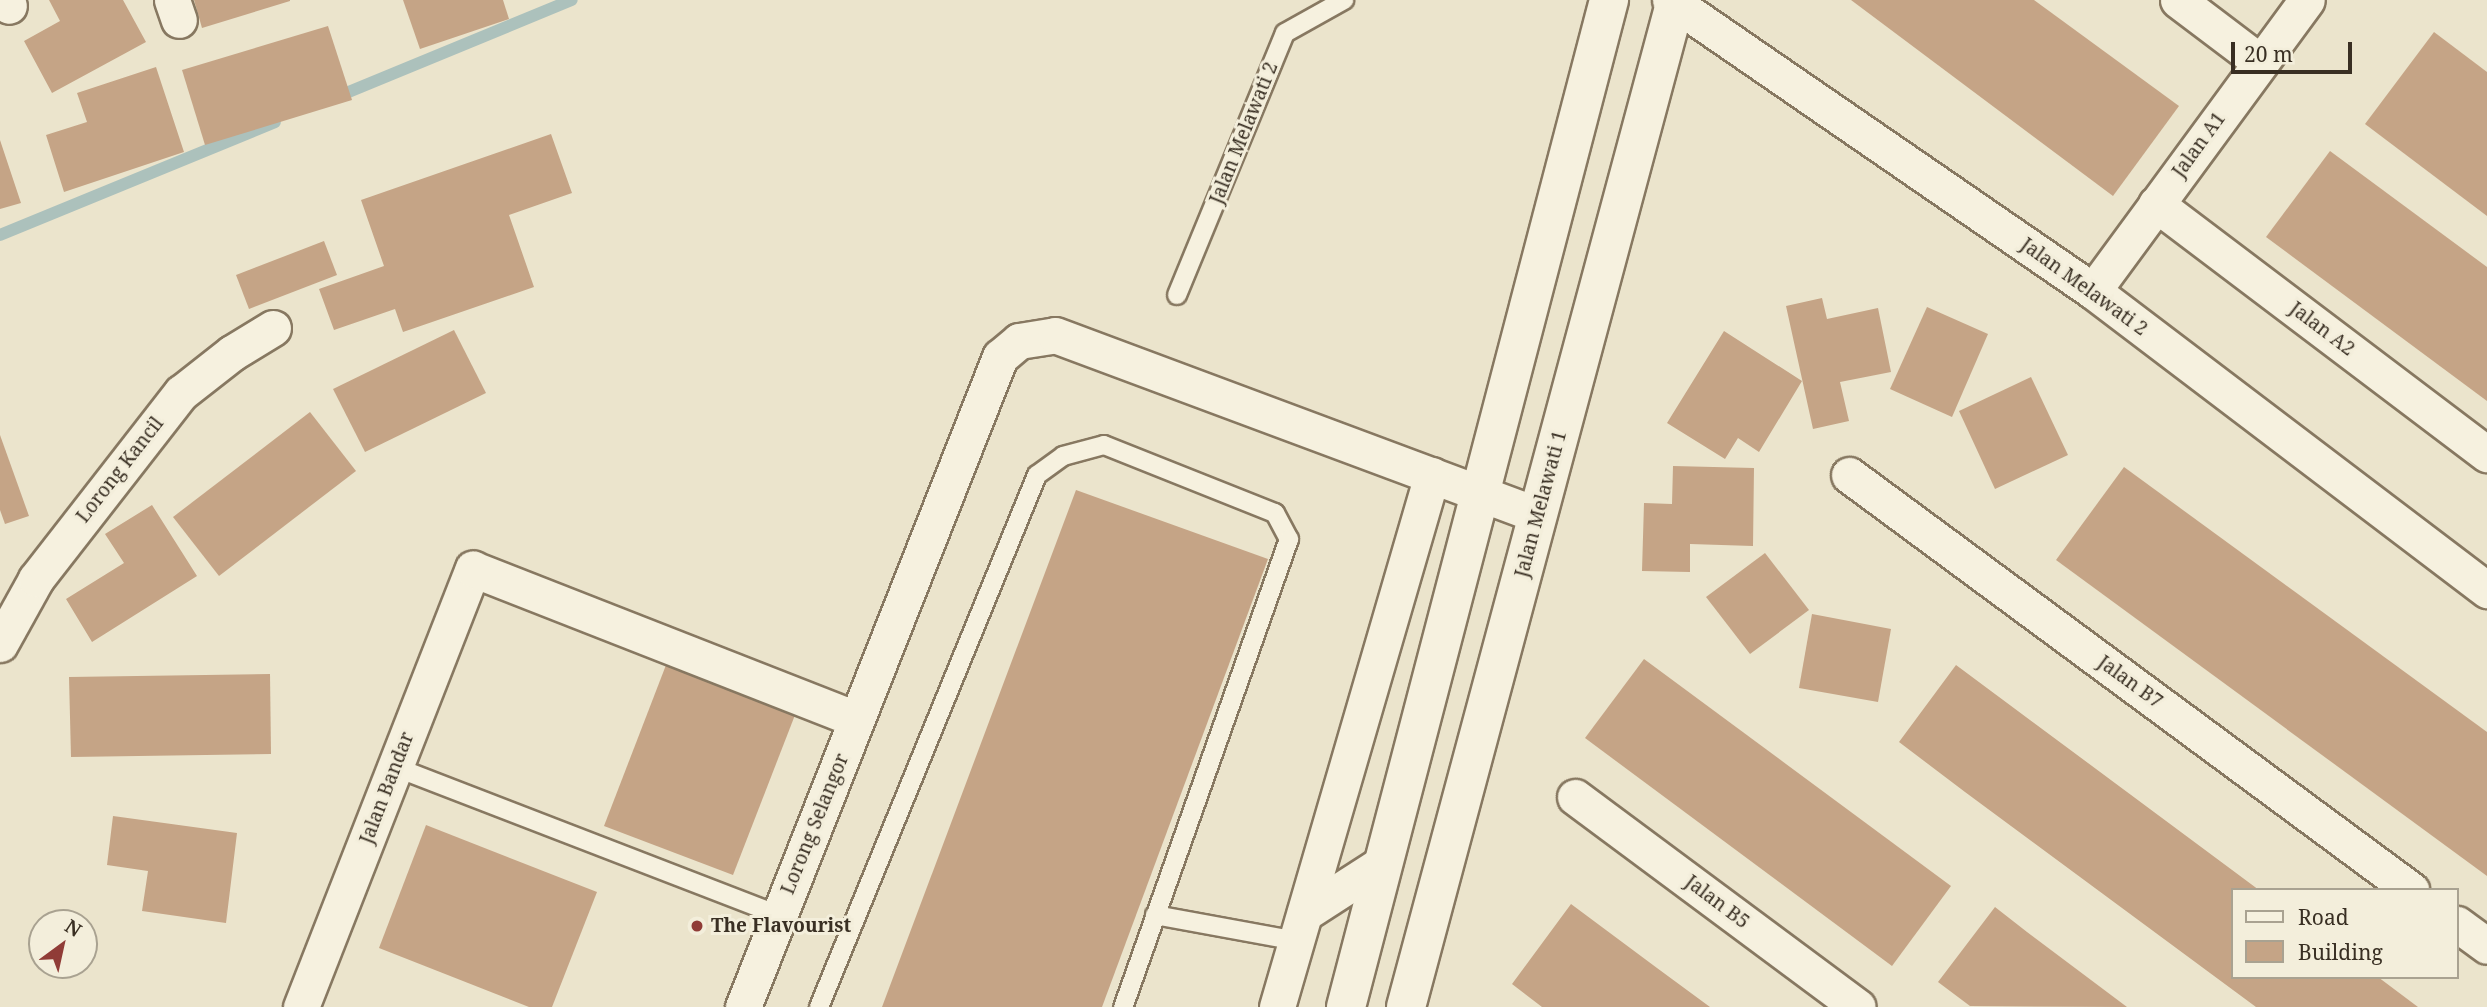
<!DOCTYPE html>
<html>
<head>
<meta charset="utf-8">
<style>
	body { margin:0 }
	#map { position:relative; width:2487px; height:1007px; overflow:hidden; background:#ebe4cc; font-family:"Noto Serif",serif }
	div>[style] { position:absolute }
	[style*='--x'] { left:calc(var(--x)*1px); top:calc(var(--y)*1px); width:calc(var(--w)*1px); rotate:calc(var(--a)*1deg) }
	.stream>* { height:12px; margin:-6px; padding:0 6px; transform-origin:6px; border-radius:6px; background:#acc1bc }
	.building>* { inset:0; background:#c5a486 }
	.roads { filter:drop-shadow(2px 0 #877861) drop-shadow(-2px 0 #877861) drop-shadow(0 2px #877861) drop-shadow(0 -2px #877861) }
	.service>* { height:18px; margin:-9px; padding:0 9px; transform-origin:9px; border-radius:9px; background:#f6f1df }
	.minor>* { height:35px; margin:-17.5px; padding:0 17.5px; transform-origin:17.5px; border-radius:17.5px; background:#f6f1df }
	.tertiary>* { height:38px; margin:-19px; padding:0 19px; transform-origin:19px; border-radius:19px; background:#f6f1df }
	.dots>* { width:19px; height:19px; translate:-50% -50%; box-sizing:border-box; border:4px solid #f3eedb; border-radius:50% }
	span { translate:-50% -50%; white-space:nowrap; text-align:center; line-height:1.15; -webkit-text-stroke:6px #f3eedb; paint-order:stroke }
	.street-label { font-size:19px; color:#392f23 }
	.poi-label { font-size:19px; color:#392f23; font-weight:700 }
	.left { translate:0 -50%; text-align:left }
	.legend { position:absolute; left:2231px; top:888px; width:228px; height:91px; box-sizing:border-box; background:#f3eedb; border:2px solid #a9a291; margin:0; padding:9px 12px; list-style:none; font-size:21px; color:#392f23 }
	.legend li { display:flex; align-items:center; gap:14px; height:35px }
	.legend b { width:35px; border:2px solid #a9a291 }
	.north { position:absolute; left:28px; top:909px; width:70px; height:70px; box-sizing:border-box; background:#f3eedb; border:2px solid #a9a291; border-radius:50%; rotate:33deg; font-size:19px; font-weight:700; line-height:28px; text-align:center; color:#392f23 }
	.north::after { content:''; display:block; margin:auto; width:24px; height:32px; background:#903c37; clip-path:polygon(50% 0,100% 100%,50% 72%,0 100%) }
	.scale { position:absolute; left:2231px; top:42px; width:121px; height:32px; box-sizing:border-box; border:4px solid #392f23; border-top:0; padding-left:9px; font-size:21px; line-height:24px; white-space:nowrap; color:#392f23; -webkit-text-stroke:5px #f3eedb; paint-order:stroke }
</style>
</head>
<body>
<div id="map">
	<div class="stream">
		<i style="--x:334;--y:98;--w:257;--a:-22.4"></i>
		<i style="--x:0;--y:235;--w:297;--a:-22.3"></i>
	</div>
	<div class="building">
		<i style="clip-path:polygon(49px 0,123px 0,146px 42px,52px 93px,24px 41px,60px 21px)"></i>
		<i style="clip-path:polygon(194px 0,290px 0,290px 1px,202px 28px)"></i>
		<i style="clip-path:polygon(403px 0,503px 0,509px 19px,420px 49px)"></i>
		<i style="clip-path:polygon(1851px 0,2034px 0,2179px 106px,2113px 196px)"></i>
		<i style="clip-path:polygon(328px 26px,352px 100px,205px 145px,182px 70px)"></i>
		<i style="clip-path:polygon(2434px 32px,2487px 72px,2487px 216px,2365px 124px)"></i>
		<i style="clip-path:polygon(156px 67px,184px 152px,64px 192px,46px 135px,87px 122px,77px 93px)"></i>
		<i style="clip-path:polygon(551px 134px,572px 193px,509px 215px,534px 287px,403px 332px,395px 309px,334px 330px,319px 289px,384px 266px,361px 200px)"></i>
		<i style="clip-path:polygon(0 140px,21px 203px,0 209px)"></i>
		<i style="clip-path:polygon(2330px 151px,2487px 267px,2487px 401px,2266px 237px)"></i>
		<i style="clip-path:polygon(324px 241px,337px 275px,249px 309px,236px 275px)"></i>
		<i style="clip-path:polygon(1822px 298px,1827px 319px,1878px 308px,1891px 372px,1840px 382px,1849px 421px,1813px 429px,1786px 306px)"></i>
		<i style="clip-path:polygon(1927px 307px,1988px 334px,1952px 417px,1890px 389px)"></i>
		<i style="clip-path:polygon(454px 330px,486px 393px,365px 452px,333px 389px)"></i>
		<i style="clip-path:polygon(1724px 331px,1802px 381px,1759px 452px,1738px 438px,1725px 459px,1667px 423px)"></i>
		<i style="clip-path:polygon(2031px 377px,2068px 455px,1995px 489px,1959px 411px)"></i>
		<i style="clip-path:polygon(310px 412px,356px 471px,219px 576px,173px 517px)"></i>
		<i style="clip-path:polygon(0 435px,29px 516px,5px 524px,0 510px)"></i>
		<i style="clip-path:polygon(1673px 466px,1754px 468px,1753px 546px,1690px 544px,1690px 572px,1642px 571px,1644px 503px,1672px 504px)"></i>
		<i style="clip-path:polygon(2124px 467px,2487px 732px,2487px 876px,2056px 560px)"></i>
		<i style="clip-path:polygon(1076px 490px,1268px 559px,1102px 1007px,882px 1007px)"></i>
		<i style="clip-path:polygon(152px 505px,197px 576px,92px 642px,66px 599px,124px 563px,105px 534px)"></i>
		<i style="clip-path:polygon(1765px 553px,1809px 610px,1750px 654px,1706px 597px)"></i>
		<i style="clip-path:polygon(1812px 614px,1891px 629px,1878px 702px,1799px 688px)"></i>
		<i style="clip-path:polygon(1644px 659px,1951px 886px,1892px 966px,1585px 738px)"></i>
		<i style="clip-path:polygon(666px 665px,795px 715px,733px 875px,604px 826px)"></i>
		<i style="clip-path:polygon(1956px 665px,2259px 890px,2233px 890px,2233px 977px,2378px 977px,2418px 1007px,2256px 1007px,1965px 792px,1899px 742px)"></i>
		<i style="clip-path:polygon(270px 674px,271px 754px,71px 757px,69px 677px)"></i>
		<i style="clip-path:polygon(113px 816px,237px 833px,226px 923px,142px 911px,148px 871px,107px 865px)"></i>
		<i style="clip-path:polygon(426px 825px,597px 892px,552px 1007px,529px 1007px,379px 948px)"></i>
		<i style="clip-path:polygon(1571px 904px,1657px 968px,1710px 1007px,1542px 1007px,1512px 984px)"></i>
		<i style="clip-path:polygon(1995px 907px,2027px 932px,2127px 1007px,1970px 1006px,1938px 982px)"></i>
	</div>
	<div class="roads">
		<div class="service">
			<i style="--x:1177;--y:295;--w:283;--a:-67.6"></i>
			<i style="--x:1285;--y:33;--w:68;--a:-29.2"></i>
			<i style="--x:395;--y:767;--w:412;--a:21.1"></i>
			<i style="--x:1155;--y:915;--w:143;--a:10.4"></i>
			<i style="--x:819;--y:1007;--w:575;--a:-67.72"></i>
			<i style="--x:1037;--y:475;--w:32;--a:-36"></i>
			<i style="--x:1063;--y:456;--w:42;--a:-15"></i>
			<i style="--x:1104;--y:445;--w:184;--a:21.7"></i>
			<i style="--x:1275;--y:513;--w:30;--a:62"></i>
			<i style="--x:1289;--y:539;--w:497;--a:109.5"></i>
		</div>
		<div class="minor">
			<i style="--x:7;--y:0;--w:6;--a:72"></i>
			<i style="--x:172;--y:0;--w:21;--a:71"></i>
			<i style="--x:1670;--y:0;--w:513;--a:34.53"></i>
			<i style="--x:2093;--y:291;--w:495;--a:37.2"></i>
			<i style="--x:2178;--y:0;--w:103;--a:37.1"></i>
			<i style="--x:2156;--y:204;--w:415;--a:37.1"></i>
			<i style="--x:2093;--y:291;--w:361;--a:-53.7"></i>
			<i style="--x:1849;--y:475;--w:699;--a:36.44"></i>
			<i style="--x:0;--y:644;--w:74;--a:-61"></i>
			<i style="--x:36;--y:579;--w:236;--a:-52.1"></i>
			<i style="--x:181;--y:393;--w:65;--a:-38.1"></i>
			<i style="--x:232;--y:353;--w:48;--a:-31.4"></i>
			<i style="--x:1575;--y:797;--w:352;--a:36.6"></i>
			<i style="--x:1305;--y:913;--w:94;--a:-32.8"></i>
			<i style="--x:2457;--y:924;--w:37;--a:36"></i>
			<i style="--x:301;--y:1007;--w:471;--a:-68.6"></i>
			<i style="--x:473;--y:569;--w:411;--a:21.4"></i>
			<i style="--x:743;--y:1007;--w:699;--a:-68.43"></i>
			<i style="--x:1000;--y:357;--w:25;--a:-40"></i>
			<i style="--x:1019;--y:341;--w:36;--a:-9"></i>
			<i style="--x:1055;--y:335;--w:515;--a:20.44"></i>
			<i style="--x:1277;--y:1007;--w:554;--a:-73.76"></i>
		</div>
		<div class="tertiary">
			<i style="--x:1346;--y:1007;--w:1041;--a:-75.36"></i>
			<i style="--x:1406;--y:1007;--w:1043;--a:-74.99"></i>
		</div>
	</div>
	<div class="dots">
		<i style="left:697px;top:926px;background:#903c37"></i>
	</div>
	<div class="street-label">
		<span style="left:1244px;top:133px;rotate:-68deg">Jalan Melawati 2</span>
		<span style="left:2199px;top:145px;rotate:-54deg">Jalan A1</span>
		<span style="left:2084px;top:287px;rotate:36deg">Jalan Melawati 2</span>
		<span style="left:2322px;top:329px;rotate:37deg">Jalan A2</span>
		<span style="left:120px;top:470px;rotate:-52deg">Lorong Kancil</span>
		<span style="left:1541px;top:504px;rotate:-75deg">Jalan Melawati 1</span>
		<span style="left:2130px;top:682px;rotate:36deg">Jalan B7</span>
		<span style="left:387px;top:788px;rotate:-69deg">Jalan Bandar</span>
		<span style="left:815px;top:824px;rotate:-68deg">Lorong Selangor</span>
		<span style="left:1717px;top:902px;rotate:37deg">Jalan B5</span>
	</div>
	<div class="poi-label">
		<span class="left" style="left:711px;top:926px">The Flavourist</span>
	</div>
	<ul class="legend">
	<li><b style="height:9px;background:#f6f1df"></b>Road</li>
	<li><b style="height:19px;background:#c5a486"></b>Building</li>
	</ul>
	<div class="north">N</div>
	<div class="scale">20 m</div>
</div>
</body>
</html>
